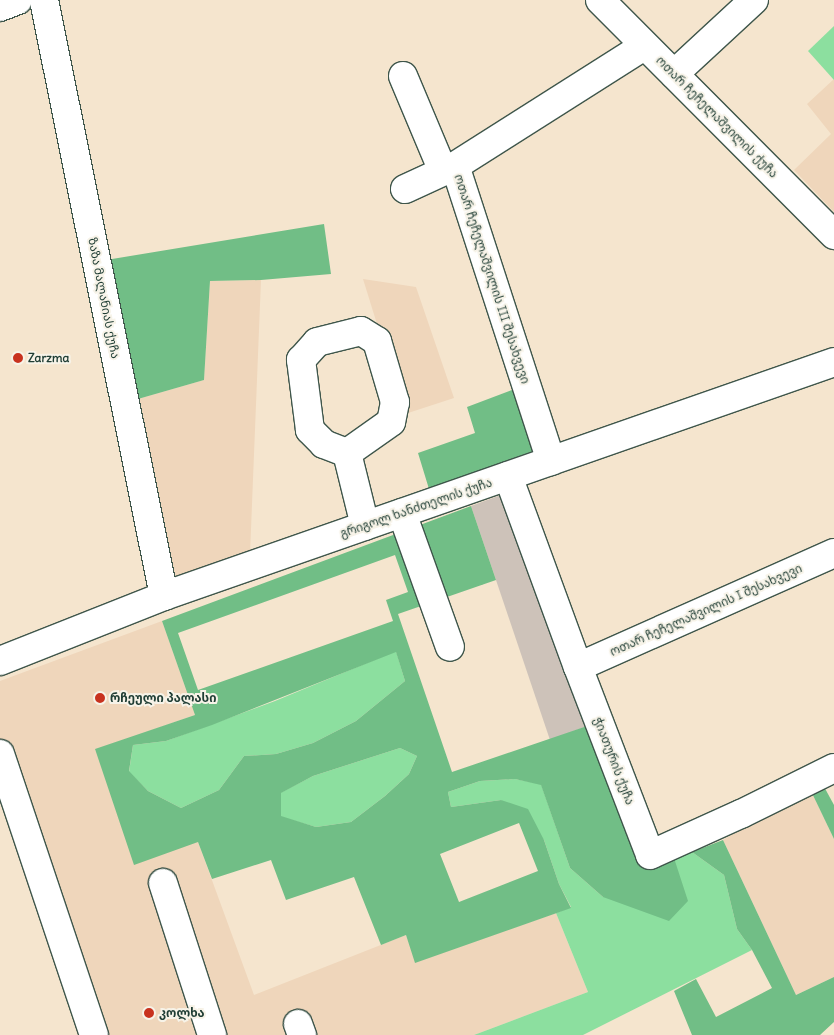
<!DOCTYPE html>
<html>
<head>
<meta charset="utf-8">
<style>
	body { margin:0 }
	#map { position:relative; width:834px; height:1035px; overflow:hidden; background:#f5e5ce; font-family:Delius,"Noto Sans Georgian",sans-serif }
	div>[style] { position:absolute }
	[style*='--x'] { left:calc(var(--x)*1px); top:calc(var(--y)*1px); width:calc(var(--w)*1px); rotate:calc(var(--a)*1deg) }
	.built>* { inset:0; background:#efd6bb }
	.industrial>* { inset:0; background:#cdc2b9 }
	.green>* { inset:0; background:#8cdf9f }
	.forest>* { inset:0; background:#71be86 }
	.roads { filter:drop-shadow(1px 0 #3f564b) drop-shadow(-1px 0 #3f564b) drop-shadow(0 1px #3f564b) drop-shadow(0 -1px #3f564b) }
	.minor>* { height:28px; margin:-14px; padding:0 14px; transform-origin:14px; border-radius:14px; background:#fff }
	.major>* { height:28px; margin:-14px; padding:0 14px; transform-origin:14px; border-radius:14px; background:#fff }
	.dots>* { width:14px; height:14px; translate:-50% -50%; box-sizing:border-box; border:2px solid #f7f3e8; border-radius:50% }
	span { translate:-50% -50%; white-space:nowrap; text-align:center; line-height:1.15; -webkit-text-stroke:4px #f7f3e8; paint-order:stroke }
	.street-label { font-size:12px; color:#1f3d34 }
	.poi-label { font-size:12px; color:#1f3d34; font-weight:700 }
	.left { translate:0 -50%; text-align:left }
</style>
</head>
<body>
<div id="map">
	<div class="built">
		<i style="clip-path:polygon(834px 79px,834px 212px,794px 170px,831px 134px,807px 104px)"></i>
		<i style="clip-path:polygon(363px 279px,416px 287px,454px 398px,405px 414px)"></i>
		<i style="clip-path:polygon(261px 280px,250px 554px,167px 582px,131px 401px,204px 380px,210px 281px)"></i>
		<i style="clip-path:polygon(162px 621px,195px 715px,95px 750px,198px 842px,254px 995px,406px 935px,416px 962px,556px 913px,588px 992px,474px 1035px,94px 1035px,0 754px,0 681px)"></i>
		<i style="clip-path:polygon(810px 789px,834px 839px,834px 977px,796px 995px,723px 840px)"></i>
	</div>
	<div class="industrial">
		<i style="clip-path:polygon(509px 492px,593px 724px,550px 740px,471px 506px)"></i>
	</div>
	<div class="green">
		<i style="clip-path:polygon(834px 26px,834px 80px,808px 51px)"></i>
		<i style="clip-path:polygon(396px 651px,405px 681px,356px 721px,313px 743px,276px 754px,244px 756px,219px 790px,181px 808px,148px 791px,129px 772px,133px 745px,166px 741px,275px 701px)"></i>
		<i style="clip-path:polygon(400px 748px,417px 756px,409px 774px,385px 796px,351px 822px,316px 827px,281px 817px,280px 793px,313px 776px)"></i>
		<i style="clip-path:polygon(515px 779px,541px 784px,570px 868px,603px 897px,674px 858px,692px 852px,724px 875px,737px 929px,752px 950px,583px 1035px,474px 1035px,588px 992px,556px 913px,571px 907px,559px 884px,544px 840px,501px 800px,451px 807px,448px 792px,480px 781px)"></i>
	</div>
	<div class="forest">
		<i style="clip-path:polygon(324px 224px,331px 274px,261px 280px,210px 281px,204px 380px,131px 401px,106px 260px)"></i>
		<i style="clip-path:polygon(517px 388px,539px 449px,429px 489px,418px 453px,475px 433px,467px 407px)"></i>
		<i style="clip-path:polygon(evenodd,471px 506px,496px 580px,398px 614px,452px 772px,593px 724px,647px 870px,674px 858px,688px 901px,669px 921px,603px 897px,570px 868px,541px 785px,515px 779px,480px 781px,448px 792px,451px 807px,501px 800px,528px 809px,544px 840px,559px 884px,571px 908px,415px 963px,406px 935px,381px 945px,354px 877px,286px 900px,271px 860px,212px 879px,198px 842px,134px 865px,95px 749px,195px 715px,162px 621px,471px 506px,395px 555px,408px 592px,386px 600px,393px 621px,198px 690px,178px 633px,395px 555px,471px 506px,396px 652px,405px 681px,356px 721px,313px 743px,276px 754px,244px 756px,219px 790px,181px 808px,148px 791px,129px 771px,133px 745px,166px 741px,212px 725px,396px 652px,471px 506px,400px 748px,417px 756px,409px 774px,385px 796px,351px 822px,316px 827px,281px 816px,281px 793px,313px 776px,400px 748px,471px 506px,519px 823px,538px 871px,459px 902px,440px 854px,519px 823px)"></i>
		<i style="clip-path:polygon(822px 783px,834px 805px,834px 839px,810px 789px)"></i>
		<i style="clip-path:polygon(723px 840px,796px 995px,834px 977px,834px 1022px,820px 1035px,692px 1035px,674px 991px,696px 979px,716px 1017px,772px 988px,752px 950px,737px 929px,724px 875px,692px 852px)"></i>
	</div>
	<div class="roads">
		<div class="minor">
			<i style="--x:44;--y:0;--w:608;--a:78.62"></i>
			<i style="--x:600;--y:0;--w:332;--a:45.1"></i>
			<i style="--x:674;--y:74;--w:109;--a:-42.8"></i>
			<i style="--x:403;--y:76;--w:103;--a:67.2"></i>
			<i style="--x:405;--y:189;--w:55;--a:-24.7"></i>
			<i style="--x:361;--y:331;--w:19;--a:32"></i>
			<i style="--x:377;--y:341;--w:64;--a:73.6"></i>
			<i style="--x:395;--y:402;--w:20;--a:101"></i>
			<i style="--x:391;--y:422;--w:54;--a:144.8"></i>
			<i style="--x:347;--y:453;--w:25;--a:-159"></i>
			<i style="--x:324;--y:444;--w:20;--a:-135"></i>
			<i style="--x:310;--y:430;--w:71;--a:-97.3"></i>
			<i style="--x:301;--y:360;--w:24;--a:-48"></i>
			<i style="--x:317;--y:342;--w:45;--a:-14"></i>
			<i style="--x:347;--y:453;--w:75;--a:76.1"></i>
			<i style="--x:551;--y:461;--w:310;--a:-108"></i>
			<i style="--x:455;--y:166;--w:224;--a:-32.4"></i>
			<i style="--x:508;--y:476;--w:203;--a:69.9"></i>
			<i style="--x:578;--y:667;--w:201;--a:69"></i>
			<i style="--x:650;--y:855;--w:100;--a:-24.3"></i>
			<i style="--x:741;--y:814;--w:104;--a:-26.3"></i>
			<i style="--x:402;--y:513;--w:142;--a:70.3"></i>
			<i style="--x:0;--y:661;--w:176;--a:-21.6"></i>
			<i style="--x:164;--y:596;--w:710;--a:-19.25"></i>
			<i style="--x:578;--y:667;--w:280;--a:-24"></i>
			<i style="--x:0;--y:754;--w:296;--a:71.5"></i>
			<i style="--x:163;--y:883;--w:160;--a:72.1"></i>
			<i style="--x:298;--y:1024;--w:12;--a:70"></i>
		</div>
		<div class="major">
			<i style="--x:0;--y:7;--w:19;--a:-21"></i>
		</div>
	</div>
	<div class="dots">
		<i style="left:18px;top:358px;background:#c8321e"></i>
		<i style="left:100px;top:698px;background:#c8321e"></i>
		<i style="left:149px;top:1013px;background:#c8321e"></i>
	</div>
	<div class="street-label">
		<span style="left:717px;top:117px;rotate:45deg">ოთარ ჩეჩელაშვილის ქუჩა</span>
		<span style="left:492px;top:279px;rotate:72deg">ოთარ ჩეჩელაშვილის III შესახვევი</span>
		<span style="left:104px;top:298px;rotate:79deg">ზაზა მალანიას ქუჩა</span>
		<span style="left:416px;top:508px;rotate:-19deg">გრიგოლ ხანძთელის ქუჩა</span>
		<span style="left:706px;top:610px;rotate:-24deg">ოთარ ჩეჩელაშვილის I შესახვევი</span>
		<span style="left:614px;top:761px;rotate:69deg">ჭიათურის ქუჩა</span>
	</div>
	<div class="poi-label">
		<span class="left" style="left:28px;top:358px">Zarzma</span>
		<span class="left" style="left:110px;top:698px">რჩეული პალასი</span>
		<span class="left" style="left:159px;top:1013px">კოლხა</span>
	</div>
</div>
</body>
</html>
